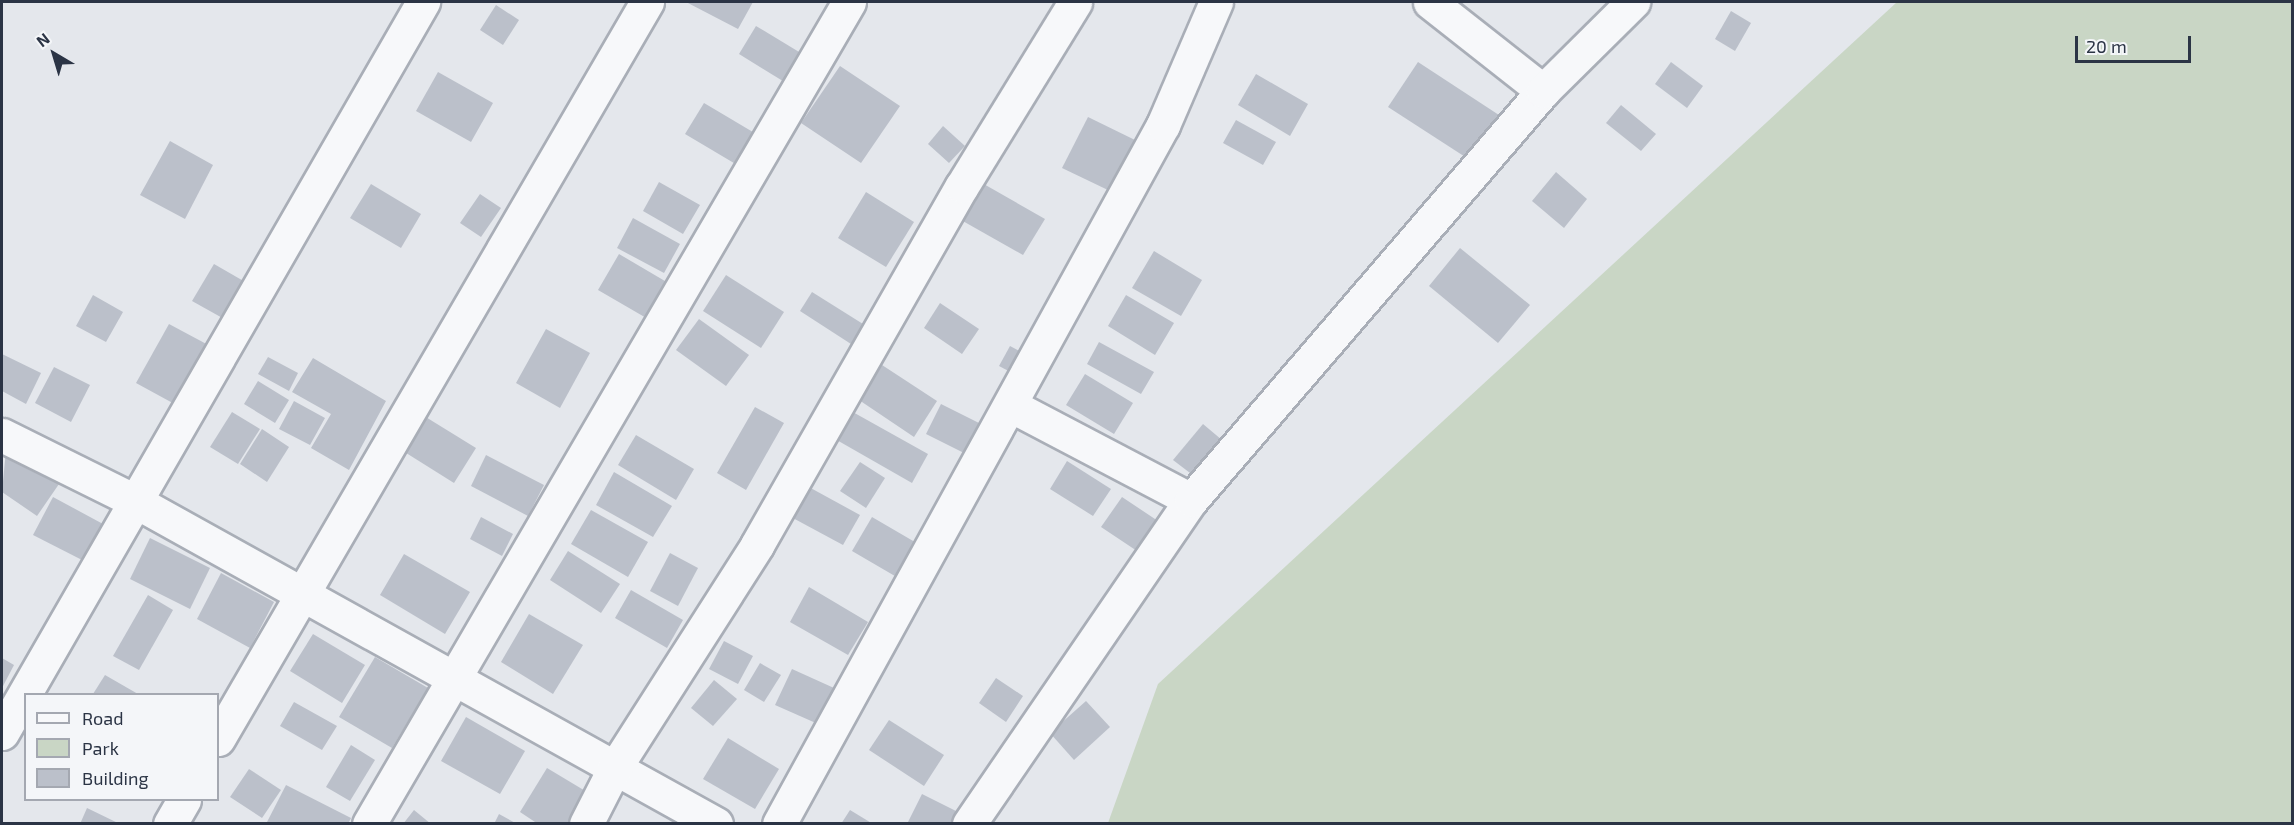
<!DOCTYPE html>
<html>
<head>
<meta charset="utf-8">
<style>
	body { margin:0 }
	#map { position:relative; width:2294px; height:825px; overflow:hidden; background:#e4e7ec; font-family:"Exo 2",sans-serif }
	div>[style] { position:absolute }
	[style*='--x'] { left:calc(var(--x)*1px); top:calc(var(--y)*1px); width:calc(var(--w)*1px); rotate:calc(var(--a)*1deg) }
	.green>* { inset:0; background:#c9d6c5 }
	.building>* { inset:0; background:#bbc0ca }
	.roads { filter:drop-shadow(2px 0 #a9aeb7) drop-shadow(-2px 0 #a9aeb7) drop-shadow(0 2px #a9aeb7) drop-shadow(0 -2px #a9aeb7) }
	.minor>* { height:33px; margin:-16.5px; padding:0 16.5px; transform-origin:16.5px; border-radius:16.5px; background:#f7f8fa }
	span { translate:-50% -50%; white-space:nowrap; text-align:center; line-height:1.15; -webkit-text-stroke:6px #f4f6f9; paint-order:stroke }
	.frame { position:absolute; inset:0; border:3px solid #2b3445; pointer-events:none }
	.legend { position:absolute; left:24px; top:693px; width:195px; height:108px; box-sizing:border-box; background:#f4f6f9; border:2px solid #a4a8b1; margin:0; padding:8px 10px; list-style:none; font-size:18px; color:#2b3445 }
	.legend li { display:flex; align-items:center; gap:12px; height:30px }
	.legend b { width:30px; border:2px solid #a4a8b1 }
	.north { position:absolute; left:24px; top:24px; width:60px; height:60px; -webkit-text-stroke:4px #f4f6f9; paint-order:stroke; rotate:322deg; font-size:16px; font-weight:700; line-height:24px; text-align:center; color:#2b3445 }
	.north::after { content:''; display:block; margin:auto; width:21px; height:27px; background:#2b3445; clip-path:polygon(50% 0,100% 100%,50% 72%,0 100%) }
	.scale { position:absolute; left:2075px; top:36px; width:116px; height:27px; box-sizing:border-box; border:3px solid #2b3445; border-top:0; padding-left:8px; font-size:18px; line-height:21px; white-space:nowrap; color:#2b3445; -webkit-text-stroke:4px #f4f6f9; paint-order:stroke }
</style>
</head>
<body>
<div id="map">
	<div class="green">
		<i style="clip-path:polygon(1897px 2px,2292px 2px,2292px 823px,1108px 823px,1158px 684px)"></i>
	</div>
	<div class="building">
		<i style="clip-path:polygon(686px 2px,753px 2px,738px 29px)"></i>
		<i style="clip-path:polygon(496px 5px,519px 20px,503px 45px,480px 30px)"></i>
		<i style="clip-path:polygon(1731px 11px,1751px 23px,1735px 51px,1715px 39px)"></i>
		<i style="clip-path:polygon(756px 26px,809px 58px,791px 86px,739px 54px)"></i>
		<i style="clip-path:polygon(1418px 62px,1502px 117px,1473px 162px,1388px 107px)"></i>
		<i style="clip-path:polygon(1671px 62px,1703px 86px,1687px 108px,1655px 84px)"></i>
		<i style="clip-path:polygon(840px 66px,900px 106px,861px 163px,801px 123px)"></i>
		<i style="clip-path:polygon(438px 72px,493px 103px,471px 142px,416px 111px)"></i>
		<i style="clip-path:polygon(1256px 74px,1308px 104px,1290px 136px,1238px 105px)"></i>
		<i style="clip-path:polygon(704px 103px,763px 138px,744px 169px,685px 134px)"></i>
		<i style="clip-path:polygon(1621px 105px,1656px 134px,1641px 151px,1606px 123px)"></i>
		<i style="clip-path:polygon(1088px 117px,1135px 140px,1110px 191px,1062px 168px)"></i>
		<i style="clip-path:polygon(1236px 120px,1276px 142px,1263px 165px,1223px 143px)"></i>
		<i style="clip-path:polygon(943px 126px,965px 146px,949px 163px,928px 144px)"></i>
		<i style="clip-path:polygon(170px 141px,213px 165px,185px 219px,140px 195px)"></i>
		<i style="clip-path:polygon(1556px 172px,1587px 199px,1564px 228px,1532px 201px)"></i>
		<i style="clip-path:polygon(659px 182px,700px 205px,683px 234px,643px 211px)"></i>
		<i style="clip-path:polygon(982px 183px,1045px 219px,1023px 255px,961px 220px)"></i>
		<i style="clip-path:polygon(371px 184px,421px 214px,401px 248px,350px 218px)"></i>
		<i style="clip-path:polygon(866px 192px,914px 222px,886px 267px,838px 238px)"></i>
		<i style="clip-path:polygon(480px 194px,501px 208px,481px 237px,460px 223px)"></i>
		<i style="clip-path:polygon(633px 218px,680px 244px,664px 273px,617px 248px)"></i>
		<i style="clip-path:polygon(1460px 248px,1530px 305px,1498px 343px,1429px 286px)"></i>
		<i style="clip-path:polygon(1154px 251px,1202px 280px,1181px 316px,1132px 288px)"></i>
		<i style="clip-path:polygon(619px 254px,670px 284px,648px 319px,598px 290px)"></i>
		<i style="clip-path:polygon(214px 264px,247px 283px,226px 320px,192px 301px)"></i>
		<i style="clip-path:polygon(726px 275px,784px 312px,761px 348px,703px 311px)"></i>
		<i style="clip-path:polygon(812px 292px,863px 324px,851px 344px,800px 311px)"></i>
		<i style="clip-path:polygon(93px 295px,123px 312px,106px 342px,76px 326px)"></i>
		<i style="clip-path:polygon(1126px 295px,1174px 323px,1155px 355px,1108px 326px)"></i>
		<i style="clip-path:polygon(940px 303px,979px 329px,962px 354px,924px 328px)"></i>
		<i style="clip-path:polygon(699px 319px,749px 355px,726px 386px,676px 350px)"></i>
		<i style="clip-path:polygon(169px 324px,212px 347px,180px 407px,136px 383px)"></i>
		<i style="clip-path:polygon(546px 329px,590px 353px,560px 408px,516px 383px)"></i>
		<i style="clip-path:polygon(1099px 342px,1154px 372px,1141px 394px,1087px 364px)"></i>
		<i style="clip-path:polygon(1010px 346px,1029px 356px,1018px 376px,999px 366px)"></i>
		<i style="clip-path:polygon(2px 354px,41px 373px,26px 404px,2px 391px)"></i>
		<i style="clip-path:polygon(268px 357px,298px 373px,289px 391px,258px 374px)"></i>
		<i style="clip-path:polygon(313px 358px,386px 401px,349px 470px,311px 448px,331px 414px,292px 392px)"></i>
		<i style="clip-path:polygon(882px 365px,937px 401px,914px 437px,859px 400px)"></i>
		<i style="clip-path:polygon(54px 367px,90px 385px,71px 422px,35px 403px)"></i>
		<i style="clip-path:polygon(1085px 374px,1133px 403px,1114px 434px,1066px 405px)"></i>
		<i style="clip-path:polygon(258px 381px,289px 400px,275px 423px,244px 404px)"></i>
		<i style="clip-path:polygon(294px 401px,325px 418px,310px 445px,279px 429px)"></i>
		<i style="clip-path:polygon(941px 404px,987px 427px,972px 457px,926px 434px)"></i>
		<i style="clip-path:polygon(755px 407px,784px 423px,746px 490px,717px 473px)"></i>
		<i style="clip-path:polygon(416px 411px,476px 448px,454px 483px,395px 446px)"></i>
		<i style="clip-path:polygon(851px 411px,928px 454px,912px 483px,835px 439px)"></i>
		<i style="clip-path:polygon(232px 412px,260px 429px,238px 464px,210px 447px)"></i>
		<i style="clip-path:polygon(1203px 424px,1222px 440px,1194px 476px,1173px 460px)"></i>
		<i style="clip-path:polygon(262px 429px,289px 447px,267px 482px,240px 464px)"></i>
		<i style="clip-path:polygon(636px 435px,694px 469px,676px 500px,618px 465px)"></i>
		<i style="clip-path:polygon(6px 450px,59px 484px,37px 516px,2px 492px)"></i>
		<i style="clip-path:polygon(486px 455px,544px 485px,528px 516px,471px 486px)"></i>
		<i style="clip-path:polygon(1067px 461px,1111px 489px,1093px 516px,1050px 489px)"></i>
		<i style="clip-path:polygon(860px 462px,885px 478px,866px 508px,840px 491px)"></i>
		<i style="clip-path:polygon(614px 472px,672px 506px,653px 537px,596px 505px)"></i>
		<i style="clip-path:polygon(807px 486px,860px 515px,843px 545px,791px 517px)"></i>
		<i style="clip-path:polygon(53px 497px,103px 524px,84px 561px,33px 535px)"></i>
		<i style="clip-path:polygon(1122px 497px,1161px 523px,1140px 553px,1101px 527px)"></i>
		<i style="clip-path:polygon(591px 510px,648px 542px,628px 577px,571px 544px)"></i>
		<i style="clip-path:polygon(481px 517px,513px 534px,502px 556px,470px 539px)"></i>
		<i style="clip-path:polygon(872px 517px,920px 545px,900px 579px,852px 551px)"></i>
		<i style="clip-path:polygon(150px 538px,210px 568px,190px 609px,130px 579px)"></i>
		<i style="clip-path:polygon(568px 551px,620px 584px,601px 613px,550px 580px)"></i>
		<i style="clip-path:polygon(670px 553px,698px 568px,678px 606px,650px 591px)"></i>
		<i style="clip-path:polygon(404px 554px,470px 592px,445px 634px,380px 595px)"></i>
		<i style="clip-path:polygon(221px 573px,274px 602px,250px 648px,197px 619px)"></i>
		<i style="clip-path:polygon(809px 587px,868px 622px,848px 655px,790px 622px)"></i>
		<i style="clip-path:polygon(631px 590px,683px 620px,667px 648px,615px 618px)"></i>
		<i style="clip-path:polygon(148px 595px,173px 610px,139px 670px,113px 656px)"></i>
		<i style="clip-path:polygon(529px 614px,583px 645px,553px 694px,501px 662px)"></i>
		<i style="clip-path:polygon(313px 634px,365px 665px,342px 703px,290px 671px)"></i>
		<i style="clip-path:polygon(724px 641px,753px 656px,738px 684px,709px 669px)"></i>
		<i style="clip-path:polygon(375px 657px,428px 688px,392px 748px,339px 717px)"></i>
		<i style="clip-path:polygon(2px 658px,14px 665px,2px 688px)"></i>
		<i style="clip-path:polygon(760px 663px,781px 675px,764px 702px,744px 690px)"></i>
		<i style="clip-path:polygon(792px 669px,834px 688px,818px 724px,775px 705px)"></i>
		<i style="clip-path:polygon(105px 675px,138px 694px,93px 694px)"></i>
		<i style="clip-path:polygon(996px 678px,1023px 696px,1006px 722px,979px 703px)"></i>
		<i style="clip-path:polygon(714px 680px,737px 699px,713px 726px,691px 708px)"></i>
		<i style="clip-path:polygon(1086px 701px,1110px 727px,1074px 760px,1050px 733px)"></i>
		<i style="clip-path:polygon(294px 702px,337px 726px,322px 750px,280px 726px)"></i>
		<i style="clip-path:polygon(466px 717px,525px 751px,500px 794px,441px 761px)"></i>
		<i style="clip-path:polygon(889px 720px,944px 755px,924px 786px,869px 750px)"></i>
		<i style="clip-path:polygon(728px 738px,779px 769px,755px 809px,703px 779px)"></i>
		<i style="clip-path:polygon(351px 745px,375px 760px,350px 801px,326px 787px)"></i>
		<i style="clip-path:polygon(547px 768px,587px 792px,568px 824px,538px 824px,520px 812px)"></i>
		<i style="clip-path:polygon(249px 769px,281px 790px,262px 818px,230px 797px)"></i>
		<i style="clip-path:polygon(286px 785px,351px 818px,348px 824px,267px 822px)"></i>
		<i style="clip-path:polygon(922px 794px,958px 812px,952px 824px,907px 824px)"></i>
		<i style="clip-path:polygon(87px 808px,120px 824px,80px 824px)"></i>
		<i style="clip-path:polygon(414px 810px,431px 824px,403px 824px)"></i>
		<i style="clip-path:polygon(850px 810px,873px 824px,841px 824px)"></i>
		<i style="clip-path:polygon(499px 814px,517px 824px,494px 824px)"></i>
	</div>
	<div class="roads">
		<div class="minor">
			<i style="--x:1430;--y:2;--w:144;--a:38.2"></i>
			<i style="--x:1012;--y:406;--w:202;--a:27.7"></i>
			<i style="--x:2;--y:435;--w:146;--a:26.4"></i>
			<i style="--x:133;--y:500;--w:667;--a:29.06"></i>
			<i style="--x:2;--y:733;--w:844;--a:-60.06"></i>
			<i style="--x:218;--y:739;--w:853;--a:-59.8"></i>
			<i style="--x:170;--y:824;--w:28;--a:-60"></i>
			<i style="--x:369;--y:824;--w:952;--a:-59.72"></i>
			<i style="--x:586;--y:824;--w:62;--a:-63"></i>
			<i style="--x:614;--y:769;--w:266;--a:-57.4"></i>
			<i style="--x:757;--y:545;--w:413;--a:-60.3"></i>
			<i style="--x:962;--y:186;--w:216;--a:-58.4"></i>
			<i style="--x:779;--y:824;--w:798;--a:-61.22"></i>
			<i style="--x:1163;--y:125;--w:134;--a:-66.7"></i>
			<i style="--x:969;--y:824;--w:393;--a:-55.6"></i>
			<i style="--x:1191;--y:500;--w:540;--a:-49.28"></i>
			<i style="--x:1543;--y:91;--w:127;--a:-44.7"></i>
		</div>
	</div>
	<div class="frame"></div>
	<ul class="legend">
	<li><b style="height:8px;background:#f7f8fa"></b>Road</li>
	<li><b style="height:16px;background:#c9d6c5"></b>Park</li>
	<li><b style="height:16px;background:#bbc0ca"></b>Building</li>
	</ul>
	<div class="north">N</div>
	<div class="scale">20 m</div>
</div>
</body>
</html>
